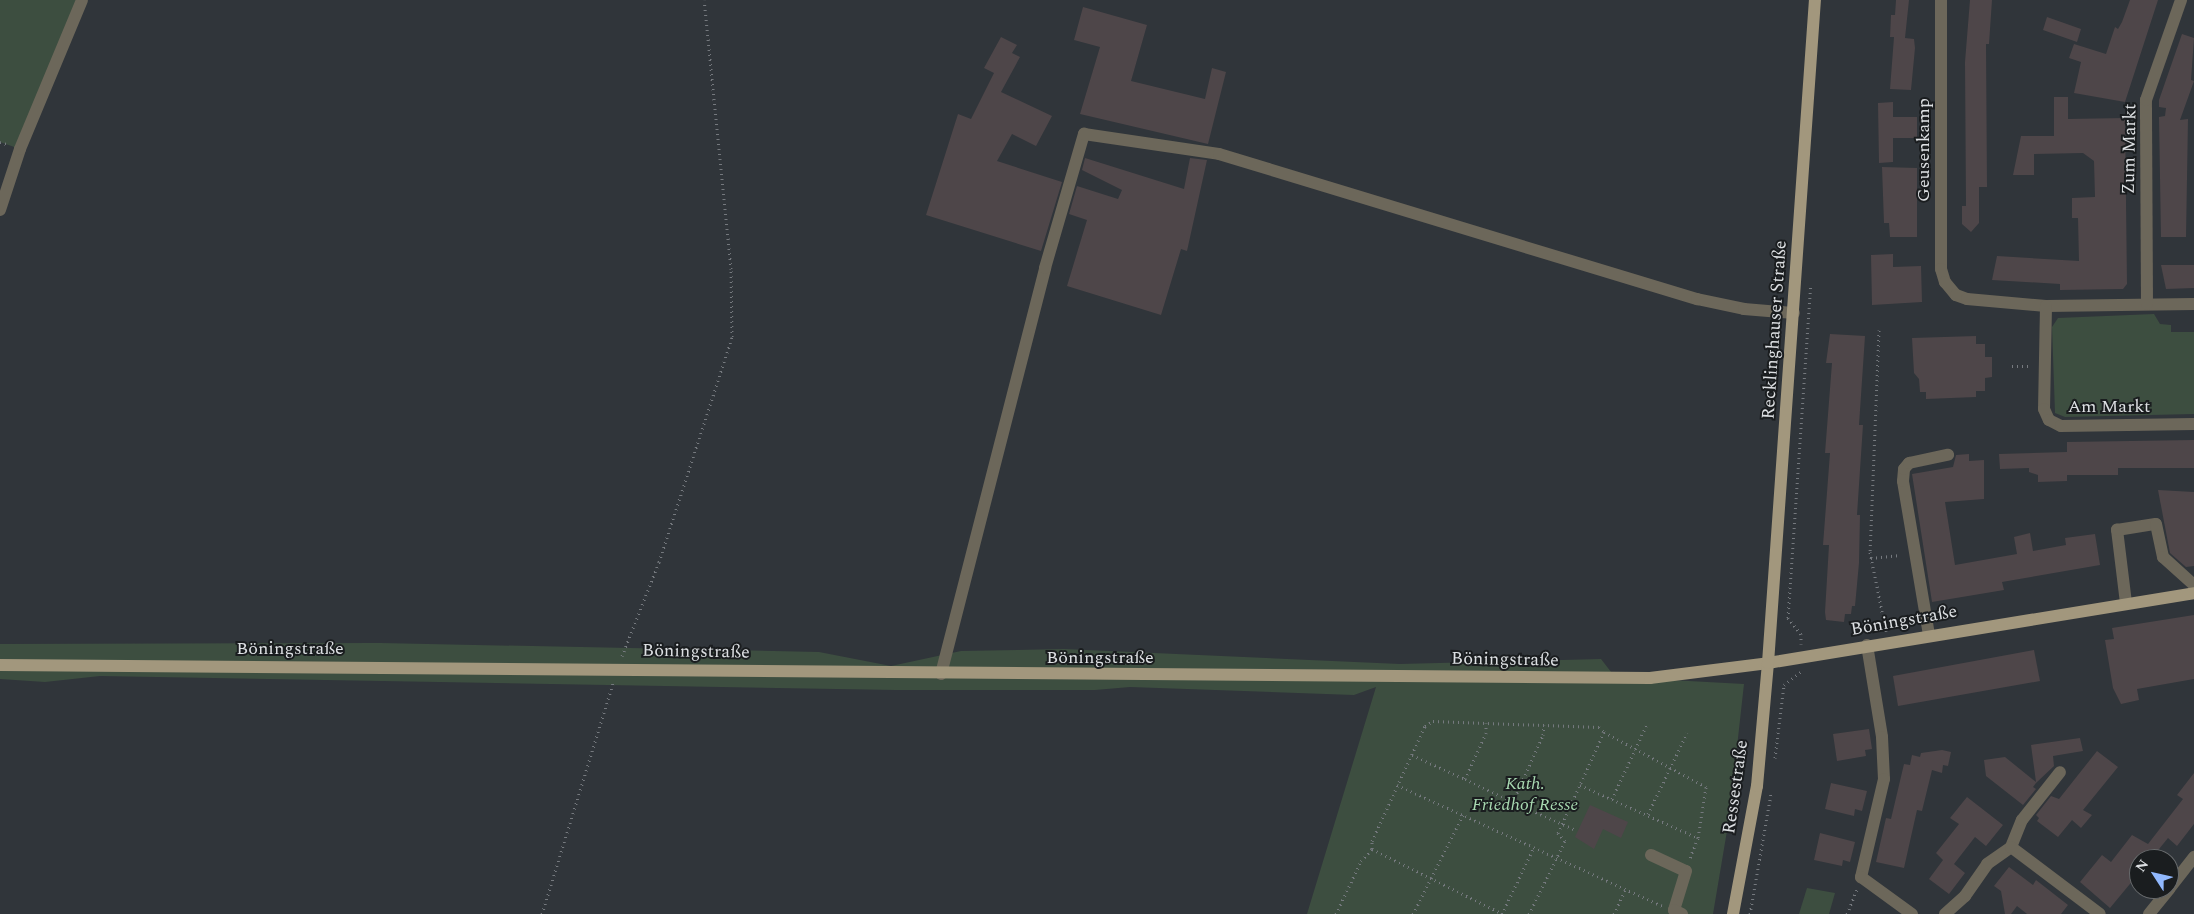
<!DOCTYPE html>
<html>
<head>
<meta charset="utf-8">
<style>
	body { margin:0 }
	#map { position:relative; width:2194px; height:914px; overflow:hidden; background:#30353a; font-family:Spectral,serif }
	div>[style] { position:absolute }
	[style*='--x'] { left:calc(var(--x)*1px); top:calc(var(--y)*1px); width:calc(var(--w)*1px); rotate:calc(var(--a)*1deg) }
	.green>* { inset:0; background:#3d4e40 }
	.building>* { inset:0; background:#4e4649 }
	.path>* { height:3px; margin-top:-1.5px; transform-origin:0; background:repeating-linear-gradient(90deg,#75797e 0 1px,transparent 0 5px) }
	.minor>* { height:12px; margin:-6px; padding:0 6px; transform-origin:6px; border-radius:6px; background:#6c675a }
	.major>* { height:12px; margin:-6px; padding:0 6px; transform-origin:6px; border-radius:6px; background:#a2977d }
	span { translate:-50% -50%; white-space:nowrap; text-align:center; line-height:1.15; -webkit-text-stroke:4px #1a1d1f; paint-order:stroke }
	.street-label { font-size:18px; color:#dde0e3 }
	.park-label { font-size:18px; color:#a8d9b1; font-style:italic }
	.north { position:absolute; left:2129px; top:849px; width:50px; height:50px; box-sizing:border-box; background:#1a1d1f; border:1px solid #686b6d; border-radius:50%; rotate:305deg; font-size:14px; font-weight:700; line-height:20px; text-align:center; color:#dde0e3 }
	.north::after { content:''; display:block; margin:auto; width:18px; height:22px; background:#91b8fd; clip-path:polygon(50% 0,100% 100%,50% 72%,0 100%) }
</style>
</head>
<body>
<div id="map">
	<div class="green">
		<i style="clip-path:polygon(0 0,82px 0,20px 149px,0 142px)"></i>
		<i style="clip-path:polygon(2154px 314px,2160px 324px,2171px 325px,2171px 332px,2194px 332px,2194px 414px,2065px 417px,2055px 413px,2052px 327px,2058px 318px)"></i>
		<i style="clip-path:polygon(380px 643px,819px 652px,891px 666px,961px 651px,1064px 649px,1400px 664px,1601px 659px,1615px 677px,1744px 684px,1729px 819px,1713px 914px,1307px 914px,1376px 687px,1354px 695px,1130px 687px,1095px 690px,896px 690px,100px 676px,45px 682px,0 679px,0 644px)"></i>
		<i style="clip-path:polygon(1807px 888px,1835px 893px,1829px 914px,1799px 914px)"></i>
	</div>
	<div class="building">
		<i style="clip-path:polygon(1896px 0,1909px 0,1905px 38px,1914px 39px,1915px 48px,1911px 90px,1890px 89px,1894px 37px,1890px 37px,1891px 15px,1895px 15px)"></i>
		<i style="clip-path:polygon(1970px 0,1992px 0,1989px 44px,1986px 44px,1987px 187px,1979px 187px,1979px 223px,1971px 232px,1962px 224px,1962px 206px,1966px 206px,1965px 62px)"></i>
		<i style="clip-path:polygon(2130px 0,2158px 0,2125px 102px,2074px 93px,2081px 62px,2069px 58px,2074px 44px,2106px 54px,2115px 27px,2118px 29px,2122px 22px)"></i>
		<i style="clip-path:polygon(1083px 7px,1147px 25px,1131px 81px,1205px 99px,1212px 68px,1226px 72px,1208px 144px,1080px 114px,1100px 47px,1074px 40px)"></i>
		<i style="clip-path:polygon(2047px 17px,2081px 29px,2077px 42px,2043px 30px)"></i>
		<i style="clip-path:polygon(2182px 34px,2194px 38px,2191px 80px,2194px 81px,2180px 120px,2188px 119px,2186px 237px,2161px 237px,2159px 117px,2165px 116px,2166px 108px,2159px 107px,2159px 100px)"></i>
		<i style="clip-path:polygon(1001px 37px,1017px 45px,1012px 53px,1020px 57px,1001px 92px,1052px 116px,1036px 146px,1012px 134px,997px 161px,1062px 182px,1041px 251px,926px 215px,958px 114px,971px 119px,994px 73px,984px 68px)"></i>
		<i style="clip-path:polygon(2054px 97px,2068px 97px,2068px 119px,2125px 118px,2127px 284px,2123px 289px,2060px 290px,2060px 284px,1992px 280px,1997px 256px,2079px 261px,2078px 218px,2072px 218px,2072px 198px,2095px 197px,2094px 161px,2083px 153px,2034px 154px,2034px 175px,2013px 175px,2021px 136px,2054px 136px)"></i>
		<i style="clip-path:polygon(1893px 102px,1893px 117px,1917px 117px,1917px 138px,1893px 138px,1893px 162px,1879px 163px,1878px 103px)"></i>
		<i style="clip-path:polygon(1085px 158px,1184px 189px,1190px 158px,1207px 160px,1187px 251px,1181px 249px,1161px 315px,1067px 286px,1087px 220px,1069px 214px,1077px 186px,1118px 199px,1122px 190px,1082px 170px)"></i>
		<i style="clip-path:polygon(1882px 167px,1917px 168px,1917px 237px,1890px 237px,1889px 223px,1884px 223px)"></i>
		<i style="clip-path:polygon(1893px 254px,1893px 267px,1921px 266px,1922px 302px,1872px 305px,1871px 255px)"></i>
		<i style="clip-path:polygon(2161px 265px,2194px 265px,2194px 288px,2166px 289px)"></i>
		<i style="clip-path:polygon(1830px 334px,1865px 336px,1859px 425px,1863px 425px,1857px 515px,1860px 515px,1859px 563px,1855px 606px,1852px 606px,1851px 614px,1845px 614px,1844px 622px,1826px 620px,1825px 612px,1829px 545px,1823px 545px,1830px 453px,1825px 453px,1832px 363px,1826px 363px)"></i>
		<i style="clip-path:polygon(1976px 336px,1976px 344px,1985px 344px,1985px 357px,1992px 357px,1992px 377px,1985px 378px,1985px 391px,1976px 391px,1976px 397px,1926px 399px,1926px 392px,1920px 392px,1919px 379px,1914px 373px,1912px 338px)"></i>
		<i style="clip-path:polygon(2194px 440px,2194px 468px,2118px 468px,2118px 475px,2067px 475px,2067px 481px,2038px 482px,2038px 475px,2029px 472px,2029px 468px,2000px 469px,1999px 454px,2067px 452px,2067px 442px)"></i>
		<i style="clip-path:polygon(1969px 454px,1969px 461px,1984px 460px,1984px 499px,1945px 502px,1955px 565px,2017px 554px,2014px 537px,2030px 533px,2033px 551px,2066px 545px,2065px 538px,2095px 534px,2100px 565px,2002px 582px,2004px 590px,1932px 602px,1912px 474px,1953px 467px,1956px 455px)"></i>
		<i style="clip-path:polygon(2158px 490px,2194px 492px,2194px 566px,2186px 567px,2170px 553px)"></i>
		<i style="clip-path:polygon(2194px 615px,2194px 679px,2137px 689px,2139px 700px,2121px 704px,2113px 688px,2105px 640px,2114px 639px,2112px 628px)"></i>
		<i style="clip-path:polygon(2034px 650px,2040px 681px,1898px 706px,1893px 676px)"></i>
		<i style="clip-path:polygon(1869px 729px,1872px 749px,1865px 750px,1866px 756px,1837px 761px,1833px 734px)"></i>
		<i style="clip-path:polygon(2080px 738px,2083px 751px,2053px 756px,2054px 766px,2036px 783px,2033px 787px,2036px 789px,2023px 805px,1986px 776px,1984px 760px,2005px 757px,2036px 782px,2031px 745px)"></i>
		<i style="clip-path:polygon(1942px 750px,1951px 752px,1948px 766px,1943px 765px,1942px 773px,1932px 770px,1922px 811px,1917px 810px,1904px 868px,1876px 862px,1886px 818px,1891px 819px,1904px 764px,1910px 765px,1912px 755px,1920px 757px,1921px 753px)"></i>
		<i style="clip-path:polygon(2097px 751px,2118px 767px,2083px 810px,2092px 815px,2081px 828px,2072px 820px,2058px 837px,2037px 821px,2039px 818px,2036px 815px,2051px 796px,2059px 799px)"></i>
		<i style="clip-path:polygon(2194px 773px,2194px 824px,2177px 846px,2168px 838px,2151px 859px,2139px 859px,2139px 873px,2110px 908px,2080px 882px,2102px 855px,2111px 862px,2132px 835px,2148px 844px,2183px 799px,2177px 795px)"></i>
		<i style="clip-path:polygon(1831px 783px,1867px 791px,1862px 811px,1855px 809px,1854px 816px,1825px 809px)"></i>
		<i style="clip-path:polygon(1967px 797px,2003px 825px,1986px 846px,1975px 837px,1954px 864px,1965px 873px,1949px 894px,1929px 879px,1943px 860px,1936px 853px,1959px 824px,1950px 818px)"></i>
		<i style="clip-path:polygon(1590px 805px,1628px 822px,1621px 838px,1603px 829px,1594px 849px,1575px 837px)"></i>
		<i style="clip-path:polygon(1820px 833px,1855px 842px,1850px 862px,1843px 860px,1842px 866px,1814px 860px)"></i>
		<i style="clip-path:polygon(2009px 867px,2033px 885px,2036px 880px,2068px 905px,2061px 914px,2027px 914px,2017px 906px,2011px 914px,2005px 914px,2001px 891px,1994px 886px)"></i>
	</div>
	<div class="path">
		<i style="--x:0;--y:142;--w:9;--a:18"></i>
		<i style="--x:1879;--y:330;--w:222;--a:92.3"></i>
		<i style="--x:1870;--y:552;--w:81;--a:78.6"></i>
		<i style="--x:2012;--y:366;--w:19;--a:0"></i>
		<i style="--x:1871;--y:558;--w:27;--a:-6"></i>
		<i style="--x:1801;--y:644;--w:10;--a:-90"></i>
		<i style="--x:1801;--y:634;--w:21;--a:-129"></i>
		<i style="--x:1788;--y:618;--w:335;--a:-86.1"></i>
		<i style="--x:622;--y:656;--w:101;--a:-68.5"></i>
		<i style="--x:659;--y:562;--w:237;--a:-72"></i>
		<i style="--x:732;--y:337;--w:68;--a:-90.8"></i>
		<i style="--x:731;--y:269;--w:270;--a:-95.7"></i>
		<i style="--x:1412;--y:755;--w:58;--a:24.4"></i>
		<i style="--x:1465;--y:779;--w:51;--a:-65.5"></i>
		<i style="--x:1486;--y:733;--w:10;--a:-90"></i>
		<i style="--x:1775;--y:758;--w:74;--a:-83"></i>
		<i style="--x:1784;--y:685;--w:23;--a:-38"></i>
		<i style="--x:1465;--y:779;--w:53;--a:25.6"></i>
		<i style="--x:1513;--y:802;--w:73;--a:-65.9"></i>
		<i style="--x:1543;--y:735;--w:10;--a:-84"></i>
		<i style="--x:1397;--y:785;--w:292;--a:24.5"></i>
		<i style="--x:1580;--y:785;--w:129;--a:24.2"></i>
		<i style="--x:1612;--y:799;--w:83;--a:-65"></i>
		<i style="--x:1513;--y:802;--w:69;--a:24"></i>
		<i style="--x:1648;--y:814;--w:90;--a:-64.3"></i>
		<i style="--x:1372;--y:849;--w:146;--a:26.4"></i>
		<i style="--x:542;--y:914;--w:242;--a:-72.9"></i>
		<i style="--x:1336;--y:914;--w:59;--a:-64.7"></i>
		<i style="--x:1361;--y:861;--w:16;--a:-47"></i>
		<i style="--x:1372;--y:849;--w:8;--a:-90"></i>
		<i style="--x:1372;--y:841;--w:127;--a:-65.3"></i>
		<i style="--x:1425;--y:726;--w:9;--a:-32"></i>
		<i style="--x:1433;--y:721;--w:166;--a:2.1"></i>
		<i style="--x:1599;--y:727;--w:7;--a:45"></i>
		<i style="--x:1604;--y:732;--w:116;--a:28.3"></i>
		<i style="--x:1706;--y:787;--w:52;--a:98.9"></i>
		<i style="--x:1698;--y:838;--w:22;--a:112"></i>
		<i style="--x:1413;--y:914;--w:111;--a:-63.2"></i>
		<i style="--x:1502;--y:914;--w:74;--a:-64.5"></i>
		<i style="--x:1529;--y:914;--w:81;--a:-63.7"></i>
		<i style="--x:1565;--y:841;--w:11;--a:-131"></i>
		<i style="--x:1558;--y:833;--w:111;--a:-65.5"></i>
		<i style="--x:1614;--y:914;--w:26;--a:-65"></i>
		<i style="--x:1750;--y:914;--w:122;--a:-80.1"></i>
		<i style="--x:1847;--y:914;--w:27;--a:-68"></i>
	</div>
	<div class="minor">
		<i style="--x:1941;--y:0;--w:269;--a:90"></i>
		<i style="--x:1941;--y:269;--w:14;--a:73"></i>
		<i style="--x:1945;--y:282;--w:17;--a:50"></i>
		<i style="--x:1956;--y:295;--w:12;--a:20"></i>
		<i style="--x:1967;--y:299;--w:79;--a:5.1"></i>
		<i style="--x:2046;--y:306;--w:148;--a:-0.8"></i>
		<i style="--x:0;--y:210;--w:64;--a:-71.8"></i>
		<i style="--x:20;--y:149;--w:161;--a:-67.4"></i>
		<i style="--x:2147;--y:304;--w:204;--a:-90.3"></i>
		<i style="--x:2146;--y:100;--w:106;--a:-70.7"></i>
		<i style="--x:2046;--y:306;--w:103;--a:91.1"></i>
		<i style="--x:2044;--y:409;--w:12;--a:66"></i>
		<i style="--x:2049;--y:420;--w:13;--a:27"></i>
		<i style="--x:2061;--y:426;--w:133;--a:-0.9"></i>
		<i style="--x:2126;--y:603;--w:74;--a:-97"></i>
		<i style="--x:2117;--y:530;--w:39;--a:-9"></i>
		<i style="--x:2156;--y:524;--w:34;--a:78"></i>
		<i style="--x:2163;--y:557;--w:42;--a:42.1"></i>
		<i style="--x:1929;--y:635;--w:156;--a:-99.6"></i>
		<i style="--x:1903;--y:481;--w:12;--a:-85"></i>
		<i style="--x:1904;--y:469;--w:8;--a:-50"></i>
		<i style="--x:1909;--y:463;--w:40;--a:-12"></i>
		<i style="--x:1867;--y:645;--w:93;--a:80.7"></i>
		<i style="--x:1882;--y:737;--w:42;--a:87.3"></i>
		<i style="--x:1884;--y:779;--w:101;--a:103.2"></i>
		<i style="--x:1861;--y:877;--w:63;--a:36"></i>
		<i style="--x:941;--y:674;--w:419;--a:-75.6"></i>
		<i style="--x:1045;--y:268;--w:140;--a:-73.8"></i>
		<i style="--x:1084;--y:134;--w:136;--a:8.4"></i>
		<i style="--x:1219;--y:154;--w:500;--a:16.9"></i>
		<i style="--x:1697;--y:299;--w:48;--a:12"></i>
		<i style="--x:1744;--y:309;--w:50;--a:4.6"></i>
		<i style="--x:2011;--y:847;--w:29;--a:-68"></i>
		<i style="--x:2022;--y:820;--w:61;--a:-51.6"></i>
		<i style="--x:1651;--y:855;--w:38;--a:25"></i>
		<i style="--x:1686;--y:871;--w:41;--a:107.1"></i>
		<i style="--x:1674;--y:910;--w:9;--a:27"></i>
		<i style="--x:2169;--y:889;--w:41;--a:-52"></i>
		<i style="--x:1945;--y:914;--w:27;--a:-42"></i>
		<i style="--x:1965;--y:896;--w:39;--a:-55"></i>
		<i style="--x:1987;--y:864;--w:29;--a:-35"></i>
		<i style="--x:2011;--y:847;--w:111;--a:37"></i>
		<i style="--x:2149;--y:914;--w:32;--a:-51"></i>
	</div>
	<div class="major">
		<i style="--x:0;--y:665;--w:1650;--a:0.45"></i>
		<i style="--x:1650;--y:678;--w:119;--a:-7.2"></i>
		<i style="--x:1768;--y:663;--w:432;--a:-9.3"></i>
		<i style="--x:1733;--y:914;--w:130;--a:-79.4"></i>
		<i style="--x:1757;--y:786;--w:123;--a:-84.9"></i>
		<i style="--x:1768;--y:663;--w:665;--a:-85.95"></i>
	</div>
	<div class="street-label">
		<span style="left:2130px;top:149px;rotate:-89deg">Zum Markt</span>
		<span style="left:1924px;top:150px;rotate:-90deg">Geusenkamp</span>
		<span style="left:1775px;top:330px;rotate:-86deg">Recklinghauser Straße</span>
		<span style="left:2109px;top:407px">Am Markt</span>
		<span style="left:1904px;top:621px;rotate:-10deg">Böningstraße</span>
		<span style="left:290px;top:649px">Böningstraße</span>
		<span style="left:696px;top:652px;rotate:1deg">Böningstraße</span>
		<span style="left:1100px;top:658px">Böningstraße</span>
		<span style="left:1505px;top:660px;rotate:1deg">Böningstraße</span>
		<span style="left:1736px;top:787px;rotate:-82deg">Ressestraße</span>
	</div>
	<div class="park-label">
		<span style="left:1525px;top:795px">Kath.<br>Friedhof Resse</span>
	</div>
	<div class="north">N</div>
</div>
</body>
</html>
